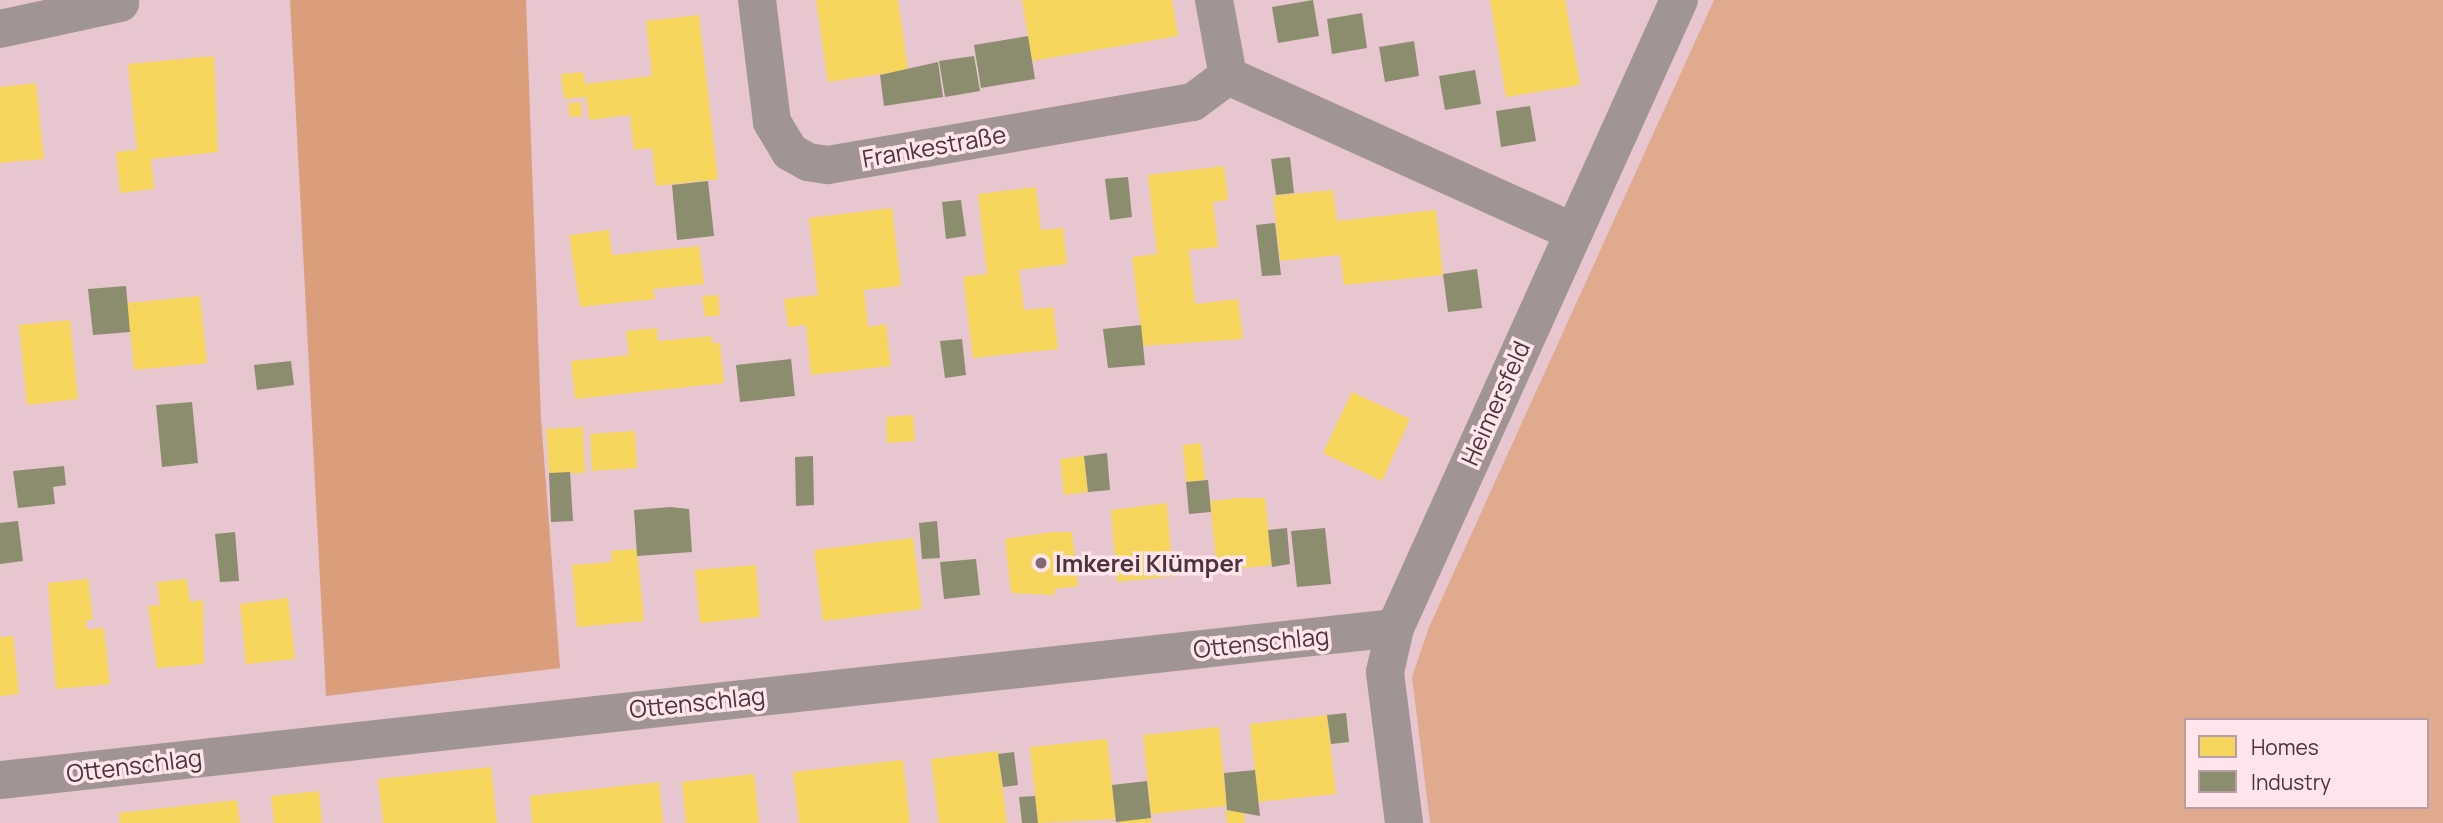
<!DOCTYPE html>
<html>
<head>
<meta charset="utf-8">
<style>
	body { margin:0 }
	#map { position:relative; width:2443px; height:823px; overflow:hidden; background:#e7c6d0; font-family:Manrope,sans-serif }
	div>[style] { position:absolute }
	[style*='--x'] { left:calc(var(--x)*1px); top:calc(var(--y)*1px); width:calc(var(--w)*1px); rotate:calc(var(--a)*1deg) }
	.green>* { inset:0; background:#e0aa8f }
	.forest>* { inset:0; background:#da9e7d }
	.homes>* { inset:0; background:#f6d55c }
	.industry>* { inset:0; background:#8c8c6e }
	.minor>* { height:38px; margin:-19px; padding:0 19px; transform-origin:19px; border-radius:19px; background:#a09494 }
	.dots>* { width:19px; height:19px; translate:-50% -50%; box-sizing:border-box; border:4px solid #fee5ec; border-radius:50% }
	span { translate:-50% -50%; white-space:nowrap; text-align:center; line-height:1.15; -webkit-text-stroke:7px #fee5ec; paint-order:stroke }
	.street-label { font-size:24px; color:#4c343c }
	.poi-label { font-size:24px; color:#4c343c; font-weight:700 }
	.left { translate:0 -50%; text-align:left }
	.legend { position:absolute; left:2184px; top:718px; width:245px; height:91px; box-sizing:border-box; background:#fee5ec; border:2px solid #b79ea6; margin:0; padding:9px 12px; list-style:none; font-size:21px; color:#4c343c }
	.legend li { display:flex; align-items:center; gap:14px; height:35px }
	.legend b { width:35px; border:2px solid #b79ea6 }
</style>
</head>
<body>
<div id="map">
	<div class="green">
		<i style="clip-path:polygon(evenodd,1714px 0,2443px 0,2443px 823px,1430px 823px,1412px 677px,1429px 627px,1714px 0,2186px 720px,2427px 720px,2427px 807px,2186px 807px,2186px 720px)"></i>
	</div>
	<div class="forest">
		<i style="clip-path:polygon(290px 0,526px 0,541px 419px,560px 668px,326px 696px)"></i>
	</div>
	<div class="homes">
		<i style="clip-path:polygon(816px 0,898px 0,908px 70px,828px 82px)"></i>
		<i style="clip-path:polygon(1022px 0,1172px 0,1178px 36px,1032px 61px)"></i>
		<i style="clip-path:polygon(1490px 0,1565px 0,1580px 85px,1506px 97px)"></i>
		<i style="clip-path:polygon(699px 15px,718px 179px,656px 186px,652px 148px,634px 150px,630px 115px,589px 120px,586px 97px,564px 99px,561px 74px,583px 72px,585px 84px,652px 76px,646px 21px)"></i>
		<i style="clip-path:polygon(214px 56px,218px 152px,151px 159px,154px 189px,120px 193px,116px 152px,137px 150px,128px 64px)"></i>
		<i style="clip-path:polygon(36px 83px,44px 159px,0 163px,0 87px)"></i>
		<i style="clip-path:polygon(581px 102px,582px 116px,570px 117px,568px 103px)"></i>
		<i style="clip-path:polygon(1224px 166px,1228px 200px,1213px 202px,1218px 247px,1189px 250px,1195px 304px,1238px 299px,1243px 339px,1143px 346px,1132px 257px,1157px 254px,1148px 175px)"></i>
		<i style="clip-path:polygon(1036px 187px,1041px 230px,1063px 228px,1067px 264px,1019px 270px,1024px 310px,1053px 307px,1058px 349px,973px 358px,963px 277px,987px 274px,978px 194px)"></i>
		<i style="clip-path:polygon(1333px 190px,1337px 221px,1436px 210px,1443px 275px,1344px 285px,1340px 255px,1280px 261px,1273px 196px)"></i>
		<i style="clip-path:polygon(892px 208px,901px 286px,864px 290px,868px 327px,886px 324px,891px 366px,811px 375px,806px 325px,788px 327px,784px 299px,818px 295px,809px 218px)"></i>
		<i style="clip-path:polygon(609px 230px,612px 255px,699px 246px,704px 284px,653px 289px,655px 299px,580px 307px,569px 235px)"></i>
		<i style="clip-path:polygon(718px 295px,720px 315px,705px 317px,702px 296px)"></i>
		<i style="clip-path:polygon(200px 296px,207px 363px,134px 370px,127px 303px)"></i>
		<i style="clip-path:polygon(70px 320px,78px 399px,27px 405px,19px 325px)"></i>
		<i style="clip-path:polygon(657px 328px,658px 341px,711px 336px,712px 343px,720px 343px,724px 383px,575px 399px,571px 361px,629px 355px,626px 331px)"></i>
		<i style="clip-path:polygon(1352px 392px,1410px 419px,1382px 481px,1323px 453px)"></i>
		<i style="clip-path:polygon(913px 415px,915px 441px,887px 443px,886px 417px)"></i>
		<i style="clip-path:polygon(583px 427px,585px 473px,549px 473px,546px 429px)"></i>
		<i style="clip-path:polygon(635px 431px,637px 468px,592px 471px,590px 434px)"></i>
		<i style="clip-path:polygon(1201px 443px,1205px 480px,1186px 482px,1183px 445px)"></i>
		<i style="clip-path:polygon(1084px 456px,1088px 492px,1064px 495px,1060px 459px)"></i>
		<i style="clip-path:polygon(1239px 498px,1265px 498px,1272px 565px,1217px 571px,1210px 501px)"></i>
		<i style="clip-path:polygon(1167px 503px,1173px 576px,1117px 582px,1111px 510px)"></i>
		<i style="clip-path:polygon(1052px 532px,1072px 532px,1078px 586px,1055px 589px,1055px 595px,1011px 593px,1005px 539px)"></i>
		<i style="clip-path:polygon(913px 538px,922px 609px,823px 621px,814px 550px)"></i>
		<i style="clip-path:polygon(637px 549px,644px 621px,577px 627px,572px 565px,612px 562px,611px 551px)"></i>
		<i style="clip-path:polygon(756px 565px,760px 617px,700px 623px,695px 570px)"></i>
		<i style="clip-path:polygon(88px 579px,93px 620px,86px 620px,87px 629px,104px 628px,110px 684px,56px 689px,48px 583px)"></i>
		<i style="clip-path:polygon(187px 579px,190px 602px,203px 600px,204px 664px,157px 668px,148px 606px,160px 605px,157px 582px)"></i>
		<i style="clip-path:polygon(288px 598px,295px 659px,246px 664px,240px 604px)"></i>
		<i style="clip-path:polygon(13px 636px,19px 694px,0 696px,0 637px)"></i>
		<i style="clip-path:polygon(1327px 715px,1336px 794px,1258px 802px,1250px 724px)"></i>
		<i style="clip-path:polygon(1219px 727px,1227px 806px,1151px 814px,1143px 735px)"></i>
		<i style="clip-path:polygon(1107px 739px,1116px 819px,1038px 823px,1030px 747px)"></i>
		<i style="clip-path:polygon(998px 751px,1007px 823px,939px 823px,931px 759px)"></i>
		<i style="clip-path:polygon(903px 760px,910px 823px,799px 823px,793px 772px)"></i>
		<i style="clip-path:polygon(491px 767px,497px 823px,383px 823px,378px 779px)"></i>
		<i style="clip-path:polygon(754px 774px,759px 823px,686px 823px,682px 782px)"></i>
		<i style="clip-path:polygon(659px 782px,663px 823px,532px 823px,530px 796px)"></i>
		<i style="clip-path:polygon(319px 791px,322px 823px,274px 823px,271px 796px)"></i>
		<i style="clip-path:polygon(237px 800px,240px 823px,120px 823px,119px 813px)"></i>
		<i style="clip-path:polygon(1244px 809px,1245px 823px,1227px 823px,1225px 811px)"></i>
		<i style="clip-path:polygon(1151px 818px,1152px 823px,1120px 823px,1120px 821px)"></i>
	</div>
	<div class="industry">
		<i style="clip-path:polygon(1313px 0,1319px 36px,1278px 43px,1272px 7px)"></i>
		<i style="clip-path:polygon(1362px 13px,1367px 48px,1332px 54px,1327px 19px)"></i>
		<i style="clip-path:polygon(1028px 36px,1035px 79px,981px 88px,974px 45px)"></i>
		<i style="clip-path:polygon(1414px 41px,1419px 76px,1385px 82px,1379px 47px)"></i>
		<i style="clip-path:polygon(974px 56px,980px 91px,945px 97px,939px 61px)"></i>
		<i style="clip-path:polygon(938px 62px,943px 97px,884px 106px,880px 75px)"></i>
		<i style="clip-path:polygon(1475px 70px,1481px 104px,1445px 110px,1439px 76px)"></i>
		<i style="clip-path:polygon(1530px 106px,1536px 141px,1501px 147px,1496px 111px)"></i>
		<i style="clip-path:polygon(1290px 157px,1294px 193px,1276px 195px,1271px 159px)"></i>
		<i style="clip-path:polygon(1128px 177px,1132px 217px,1110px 220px,1105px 179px)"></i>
		<i style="clip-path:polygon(708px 181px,714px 236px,677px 240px,672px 185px)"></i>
		<i style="clip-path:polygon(961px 200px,966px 236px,946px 239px,942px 202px)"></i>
		<i style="clip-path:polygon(1275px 223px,1281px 275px,1262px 276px,1256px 225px)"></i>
		<i style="clip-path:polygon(1477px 269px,1482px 308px,1448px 312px,1443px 274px)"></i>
		<i style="clip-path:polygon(126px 286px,130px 332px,93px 335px,88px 289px)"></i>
		<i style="clip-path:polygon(1141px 325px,1145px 365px,1108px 368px,1103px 329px)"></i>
		<i style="clip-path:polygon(962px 339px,966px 375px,945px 378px,940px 341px)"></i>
		<i style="clip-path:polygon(791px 359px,795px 396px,740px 402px,736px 365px)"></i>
		<i style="clip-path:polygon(291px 361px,294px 385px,257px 390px,254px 365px)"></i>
		<i style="clip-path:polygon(192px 402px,198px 463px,162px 467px,156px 405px)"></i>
		<i style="clip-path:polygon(1107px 453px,1110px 490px,1088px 492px,1084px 456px)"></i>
		<i style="clip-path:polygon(813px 456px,814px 505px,796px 506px,795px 457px)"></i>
		<i style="clip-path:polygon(64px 466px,66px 485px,53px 487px,55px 504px,18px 508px,13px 471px)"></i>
		<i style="clip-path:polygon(549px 473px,570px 472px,573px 521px,551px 522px)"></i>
		<i style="clip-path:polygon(1208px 480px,1211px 512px,1189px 514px,1186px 482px)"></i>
		<i style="clip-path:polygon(670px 507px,689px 509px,692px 552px,637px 556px,634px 510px)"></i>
		<i style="clip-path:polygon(18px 521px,23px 561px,0 564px,0 523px)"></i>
		<i style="clip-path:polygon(937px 521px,940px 558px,922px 559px,919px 523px)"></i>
		<i style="clip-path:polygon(1287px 528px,1290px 564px,1272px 567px,1268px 530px)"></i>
		<i style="clip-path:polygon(1325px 528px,1331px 584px,1297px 587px,1291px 531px)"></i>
		<i style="clip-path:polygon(235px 532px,239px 581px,220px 582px,215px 534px)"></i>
		<i style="clip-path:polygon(976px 559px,980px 595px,944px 599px,940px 562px)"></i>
		<i style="clip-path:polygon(1346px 713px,1349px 742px,1331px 744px,1327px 715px)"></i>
		<i style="clip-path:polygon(1014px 752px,1018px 785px,1003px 787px,998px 754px)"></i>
		<i style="clip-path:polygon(1255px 770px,1260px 816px,1227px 810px,1224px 773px)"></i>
		<i style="clip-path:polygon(1147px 781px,1151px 818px,1116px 822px,1112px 785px)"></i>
		<i style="clip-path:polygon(1035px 796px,1038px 823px,1022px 823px,1019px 797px)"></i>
	</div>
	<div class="minor">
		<i style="--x:757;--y:0;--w:123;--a:83"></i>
		<i style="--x:772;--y:122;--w:35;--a:59"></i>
		<i style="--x:790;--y:152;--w:21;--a:29"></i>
		<i style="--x:808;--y:162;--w:20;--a:9"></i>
		<i style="--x:828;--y:165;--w:370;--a:-9.8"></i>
		<i style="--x:1193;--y:102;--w:44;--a:-36.6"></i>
		<i style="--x:1214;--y:0;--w:77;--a:79.6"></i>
		<i style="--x:0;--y:29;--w:123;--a:-12.2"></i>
		<i style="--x:1228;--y:76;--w:377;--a:24.3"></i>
		<i style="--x:0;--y:780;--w:1403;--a:-6.22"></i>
		<i style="--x:1404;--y:823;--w:152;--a:-97.2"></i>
		<i style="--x:1385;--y:672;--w:45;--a:-77.2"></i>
		<i style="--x:1395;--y:628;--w:689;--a:-65.67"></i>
	</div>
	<div class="dots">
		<i style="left:1041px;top:563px;background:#826770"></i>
	</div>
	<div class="street-label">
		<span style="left:934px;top:146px;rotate:-10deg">Frankestraße</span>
		<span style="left:1495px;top:403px;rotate:-66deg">Heimersfeld</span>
		<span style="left:1261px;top:642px;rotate:-6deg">Ottenschlag</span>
		<span style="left:697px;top:702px;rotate:-6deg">Ottenschlag</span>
		<span style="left:134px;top:765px;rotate:-7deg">Ottenschlag</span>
	</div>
	<div class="poi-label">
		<span class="left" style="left:1055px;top:563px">Imkerei Klümper</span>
	</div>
	<ul class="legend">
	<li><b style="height:19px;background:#f6d55c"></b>Homes</li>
	<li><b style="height:19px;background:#8c8c6e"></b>Industry</li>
	</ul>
</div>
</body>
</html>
